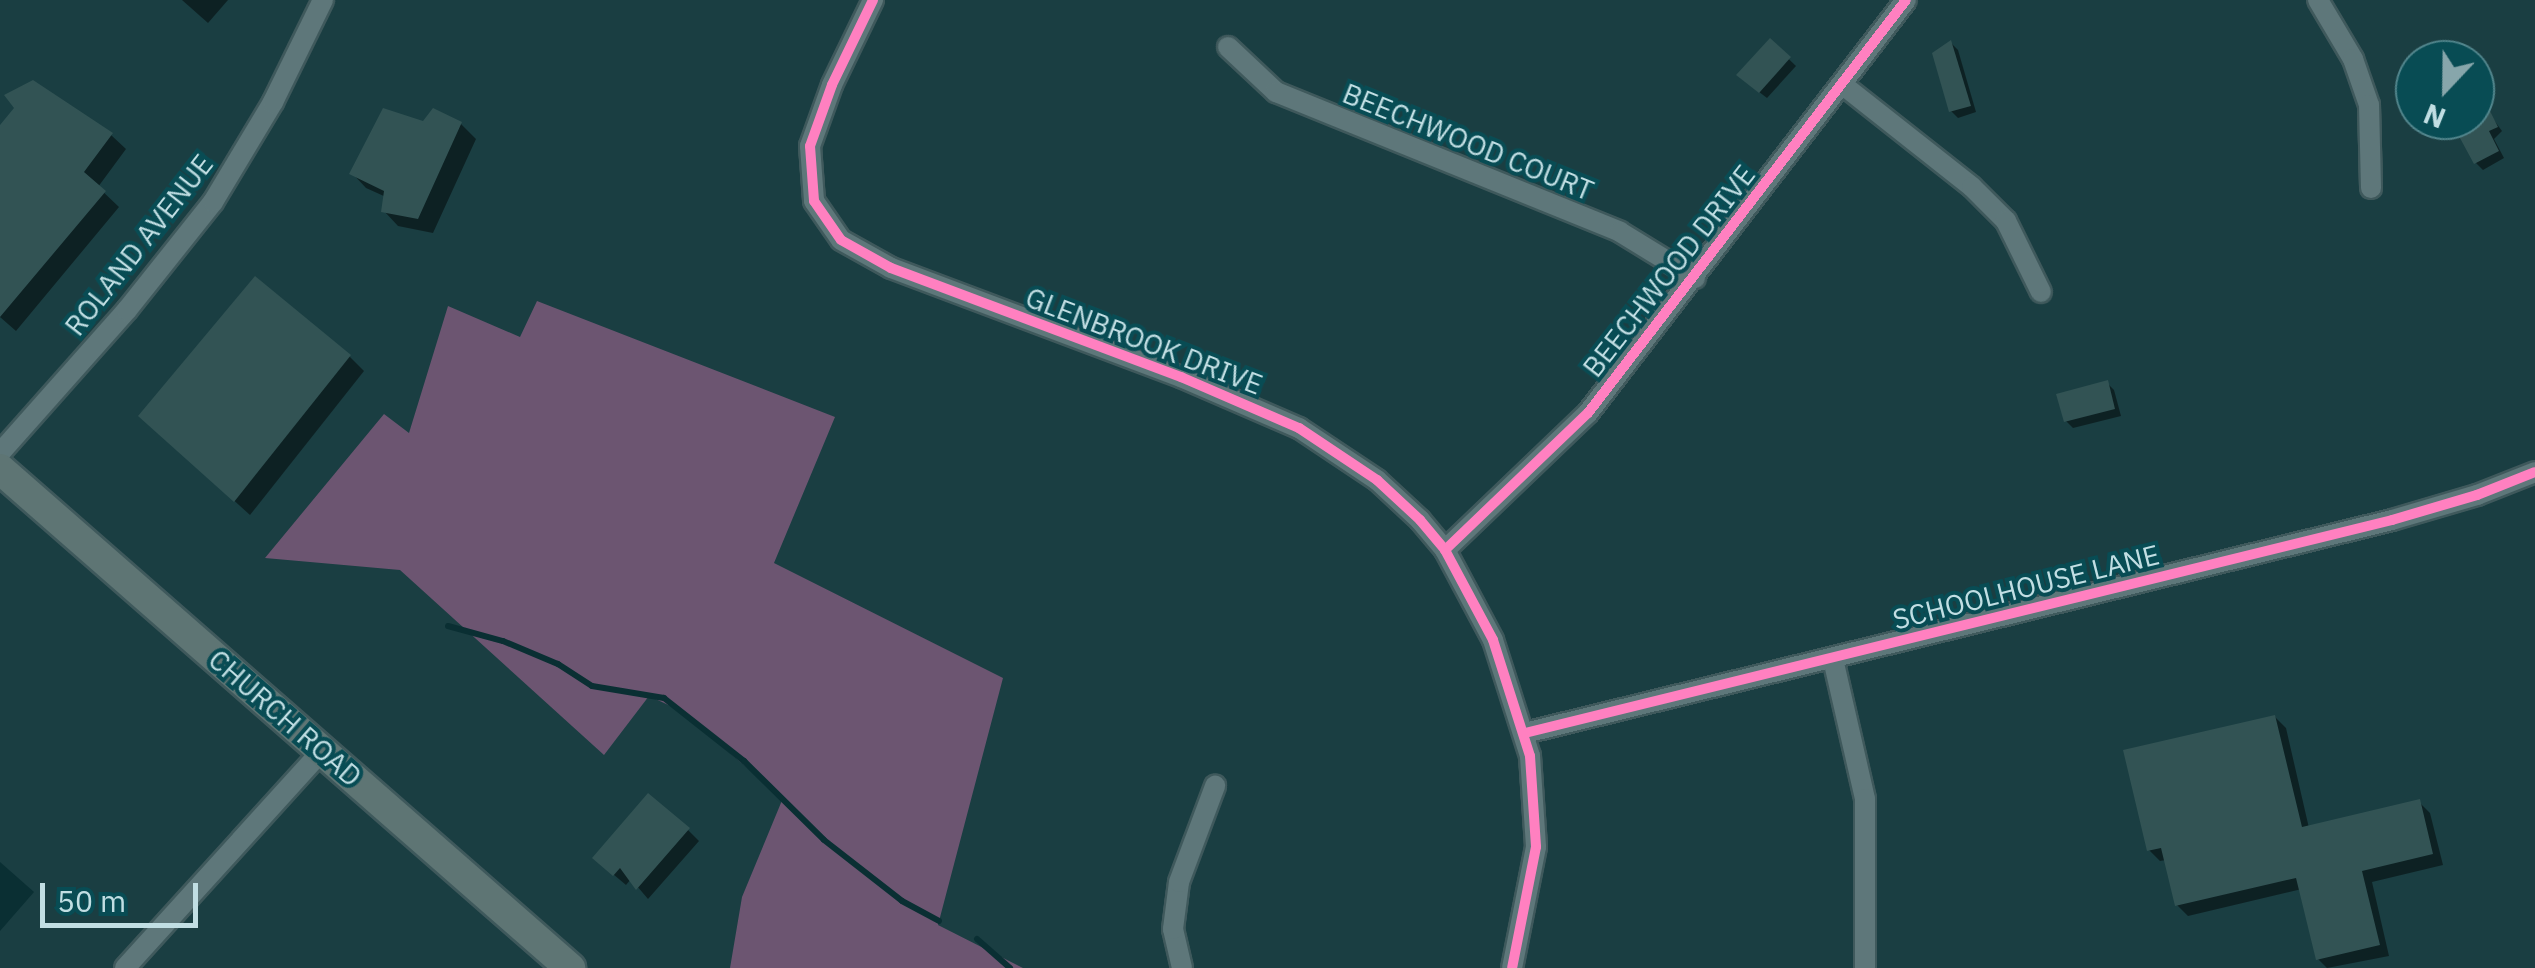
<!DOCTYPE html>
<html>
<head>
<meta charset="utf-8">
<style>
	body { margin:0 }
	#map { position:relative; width:2535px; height:968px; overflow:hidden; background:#1a3e42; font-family:"IBM Plex Sans",sans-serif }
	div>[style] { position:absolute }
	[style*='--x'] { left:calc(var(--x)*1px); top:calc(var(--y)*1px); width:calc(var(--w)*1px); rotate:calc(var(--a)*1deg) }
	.green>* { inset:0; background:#6c5571 }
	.water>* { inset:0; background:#0a2f33 }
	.shadow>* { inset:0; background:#0007 }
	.stream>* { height:6px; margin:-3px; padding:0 3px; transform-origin:3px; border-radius:3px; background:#0a2f33 }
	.building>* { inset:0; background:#325354 }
	.roads { filter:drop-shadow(2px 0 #3f595c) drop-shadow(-2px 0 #3f595c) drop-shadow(0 2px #3f595c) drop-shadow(0 -2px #3f595c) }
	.minor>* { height:20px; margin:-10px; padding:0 10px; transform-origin:10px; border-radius:10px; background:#5e777a }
	.primary>* { height:30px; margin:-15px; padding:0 15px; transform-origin:15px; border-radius:15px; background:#5e7574 }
	.cycleway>* { height:10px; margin:-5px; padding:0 5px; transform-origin:5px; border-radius:5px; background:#ff80c0 }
	span { translate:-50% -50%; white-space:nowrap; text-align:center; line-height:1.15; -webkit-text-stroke:8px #084c54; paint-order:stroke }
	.street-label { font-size:28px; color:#c1dee3 }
	.north { position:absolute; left:2395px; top:40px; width:100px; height:100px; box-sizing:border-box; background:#084c54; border:2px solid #52868d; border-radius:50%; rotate:202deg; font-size:28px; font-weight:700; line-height:40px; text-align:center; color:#c1dee3 }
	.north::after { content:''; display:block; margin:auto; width:35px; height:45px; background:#87a6ab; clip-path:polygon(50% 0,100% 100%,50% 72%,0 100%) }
	.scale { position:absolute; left:40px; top:883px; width:158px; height:45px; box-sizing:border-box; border:5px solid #c1dee3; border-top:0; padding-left:12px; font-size:30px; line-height:35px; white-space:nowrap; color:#c1dee3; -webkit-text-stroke:8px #084c54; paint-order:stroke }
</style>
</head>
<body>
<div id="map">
	<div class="green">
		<i style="clip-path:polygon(537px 301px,835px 417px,774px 563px,1003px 678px,938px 925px,1023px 968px,730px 968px,742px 897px,783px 798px,679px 710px,649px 696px,604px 755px,400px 570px,265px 558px,384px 414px,409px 433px,448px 306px,520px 337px)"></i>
	</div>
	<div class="water">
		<i style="clip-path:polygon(0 862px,34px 892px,0 931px)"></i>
	</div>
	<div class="shadow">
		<i style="clip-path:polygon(182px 0,228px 0,208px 23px)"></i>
		<i style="clip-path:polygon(1770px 41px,1796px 66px,1767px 98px,1746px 82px)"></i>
		<i style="clip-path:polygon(1951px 43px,1958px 50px,1976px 112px,1958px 118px,1951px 111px)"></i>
		<i style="clip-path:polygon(2488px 112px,2502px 131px,2494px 139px,2504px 158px,2483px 170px,2476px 163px)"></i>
		<i style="clip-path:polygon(424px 124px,461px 124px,476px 139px,433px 233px,398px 226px,384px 211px,386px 197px,366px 188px,352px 173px)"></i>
		<i style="clip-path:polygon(0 129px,111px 135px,126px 149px,98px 187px,119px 207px,16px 331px,0 317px)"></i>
		<i style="clip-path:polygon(349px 356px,364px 371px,250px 515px,156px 430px)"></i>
		<i style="clip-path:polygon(2107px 383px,2114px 390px,2121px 416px,2073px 428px,2066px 421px)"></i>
		<i style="clip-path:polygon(2275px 717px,2286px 728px,2309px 828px,2419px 802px,2430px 813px,2443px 865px,2372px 882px,2389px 956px,2327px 968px,2318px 959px,2302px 889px,2188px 916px,2177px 905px,2166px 860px,2160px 861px,2149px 850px)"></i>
		<i style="clip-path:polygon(688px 830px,699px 841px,648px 899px,631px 879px,626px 885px,607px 869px)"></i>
	</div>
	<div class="stream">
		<i style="--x:448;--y:626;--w:57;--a:15.3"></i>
		<i style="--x:503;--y:641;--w:60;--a:22.7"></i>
		<i style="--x:558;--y:664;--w:40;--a:32.9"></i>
		<i style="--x:592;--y:686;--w:73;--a:9.5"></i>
		<i style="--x:664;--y:698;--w:102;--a:38.2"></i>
		<i style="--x:744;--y:761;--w:112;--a:44.6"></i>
		<i style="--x:824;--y:840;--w:99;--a:38"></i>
		<i style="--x:902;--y:901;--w:42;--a:28.4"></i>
		<i style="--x:977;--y:939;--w:44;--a:41.3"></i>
	</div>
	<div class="building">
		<i style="clip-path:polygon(1770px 38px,1791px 57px,1759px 93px,1736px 75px)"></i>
		<i style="clip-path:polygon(1951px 40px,1971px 106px,1949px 112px,1932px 53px)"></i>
		<i style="clip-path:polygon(33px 80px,113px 133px,84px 172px,106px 191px,0 317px,0 125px,14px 108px,4px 95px)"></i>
		<i style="clip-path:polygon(383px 108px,423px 121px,433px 108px,462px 122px,418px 219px,381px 212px,384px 191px,349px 174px)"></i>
		<i style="clip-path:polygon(2489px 109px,2498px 127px,2489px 131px,2499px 151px,2474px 164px,2454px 127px)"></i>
		<i style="clip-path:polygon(255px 276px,351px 355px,234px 502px,138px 416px)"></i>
		<i style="clip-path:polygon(2108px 380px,2115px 409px,2064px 422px,2056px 394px)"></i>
		<i style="clip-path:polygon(2275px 715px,2302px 827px,2420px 799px,2433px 854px,2362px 871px,2380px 945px,2316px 960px,2296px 878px,2175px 906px,2161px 848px,2147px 851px,2123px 750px)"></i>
		<i style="clip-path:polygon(648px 793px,690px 828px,636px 890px,620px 868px,613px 876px,592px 858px)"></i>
	</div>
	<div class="roads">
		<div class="minor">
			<i style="--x:873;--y:0;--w:94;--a:115.8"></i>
			<i style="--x:832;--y:85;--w:65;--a:109.8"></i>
			<i style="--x:810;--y:146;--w:55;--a:85.8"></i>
			<i style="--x:814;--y:201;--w:47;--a:55.3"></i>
			<i style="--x:841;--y:240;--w:57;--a:29.2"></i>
			<i style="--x:891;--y:268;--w:310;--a:20.6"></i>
			<i style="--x:1181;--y:377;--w:129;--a:23.4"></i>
			<i style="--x:1299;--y:428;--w:94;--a:33.7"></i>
			<i style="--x:1377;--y:480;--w:59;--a:42.9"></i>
			<i style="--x:1420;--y:520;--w:39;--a:50"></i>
			<i style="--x:1445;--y:550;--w:102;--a:61.9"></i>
			<i style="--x:1493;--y:640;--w:122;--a:72.3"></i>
			<i style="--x:1530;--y:756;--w:91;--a:86.2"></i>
			<i style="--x:1536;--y:847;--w:123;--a:101.2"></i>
			<i style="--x:2318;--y:0;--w:69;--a:59.3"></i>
			<i style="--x:2353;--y:59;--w:49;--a:70.8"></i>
			<i style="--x:2369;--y:105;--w:83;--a:88.6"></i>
			<i style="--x:1228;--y:47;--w:66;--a:43.2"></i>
			<i style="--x:1276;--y:92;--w:371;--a:22.1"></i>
			<i style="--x:1620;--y:232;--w:88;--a:31.5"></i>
			<i style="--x:1843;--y:85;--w:164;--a:38.3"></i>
			<i style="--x:1972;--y:187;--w:48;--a:45"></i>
			<i style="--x:2006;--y:221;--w:79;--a:63.8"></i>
			<i style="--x:0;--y:453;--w:191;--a:-48.4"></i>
			<i style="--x:127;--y:310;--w:138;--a:-51.5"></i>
			<i style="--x:213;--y:202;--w:117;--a:-59"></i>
			<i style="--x:273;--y:102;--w:114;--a:-63.9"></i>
			<i style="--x:1445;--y:550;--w:198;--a:-43.8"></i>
			<i style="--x:1588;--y:413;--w:521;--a:-52.4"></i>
			<i style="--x:1833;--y:659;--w:144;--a:77.1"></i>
			<i style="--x:1865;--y:799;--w:169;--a:90"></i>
			<i style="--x:1525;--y:733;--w:893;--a:-13.8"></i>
			<i style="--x:2392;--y:520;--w:89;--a:-16.4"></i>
			<i style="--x:2477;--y:495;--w:62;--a:-21.6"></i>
			<i style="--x:125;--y:968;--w:293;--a:-47.8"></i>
			<i style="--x:1182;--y:968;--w:40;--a:-103"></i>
			<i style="--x:1173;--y:929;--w:47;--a:-82.7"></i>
			<i style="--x:1179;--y:882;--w:103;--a:-69.4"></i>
		</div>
		<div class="primary">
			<i style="--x:0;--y:469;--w:758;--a:41.2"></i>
		</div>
	</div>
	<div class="cycleway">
		<i style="--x:873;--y:0;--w:94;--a:115.8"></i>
		<i style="--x:832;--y:85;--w:65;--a:109.8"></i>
		<i style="--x:810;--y:146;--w:55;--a:85.8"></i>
		<i style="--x:814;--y:201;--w:47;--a:55.3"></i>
		<i style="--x:841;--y:240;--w:57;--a:29.2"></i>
		<i style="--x:891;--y:268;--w:310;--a:20.6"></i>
		<i style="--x:1181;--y:377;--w:129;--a:23.4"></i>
		<i style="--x:1299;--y:428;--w:94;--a:33.7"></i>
		<i style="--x:1377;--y:480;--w:59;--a:42.9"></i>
		<i style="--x:1420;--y:520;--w:39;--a:50"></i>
		<i style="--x:1445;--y:550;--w:102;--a:61.9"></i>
		<i style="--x:1493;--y:640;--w:122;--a:72.3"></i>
		<i style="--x:1530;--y:756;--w:91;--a:86.2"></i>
		<i style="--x:1536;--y:847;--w:123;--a:101.2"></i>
		<i style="--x:1445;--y:550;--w:198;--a:-43.8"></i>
		<i style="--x:1588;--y:413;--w:521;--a:-52.4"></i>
		<i style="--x:1525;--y:733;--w:893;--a:-13.8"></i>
		<i style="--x:2392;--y:520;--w:89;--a:-16.4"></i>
		<i style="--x:2477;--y:495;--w:62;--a:-21.6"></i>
	</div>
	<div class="street-label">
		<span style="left:1468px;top:142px;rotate:22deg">BEECHWOOD COURT</span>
		<span style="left:139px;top:245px;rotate:-52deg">ROLAND AVENUE</span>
		<span style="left:1669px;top:271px;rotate:-52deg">BEECHWOOD DRIVE</span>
		<span style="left:1144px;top:341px;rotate:21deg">GLENBROOK DRIVE</span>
		<span style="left:2026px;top:587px;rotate:-14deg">SCHOOLHOUSE LANE</span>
		<span style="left:285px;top:718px;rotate:41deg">CHURCH ROAD</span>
	</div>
	<div class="north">N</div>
	<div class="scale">50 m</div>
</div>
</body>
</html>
